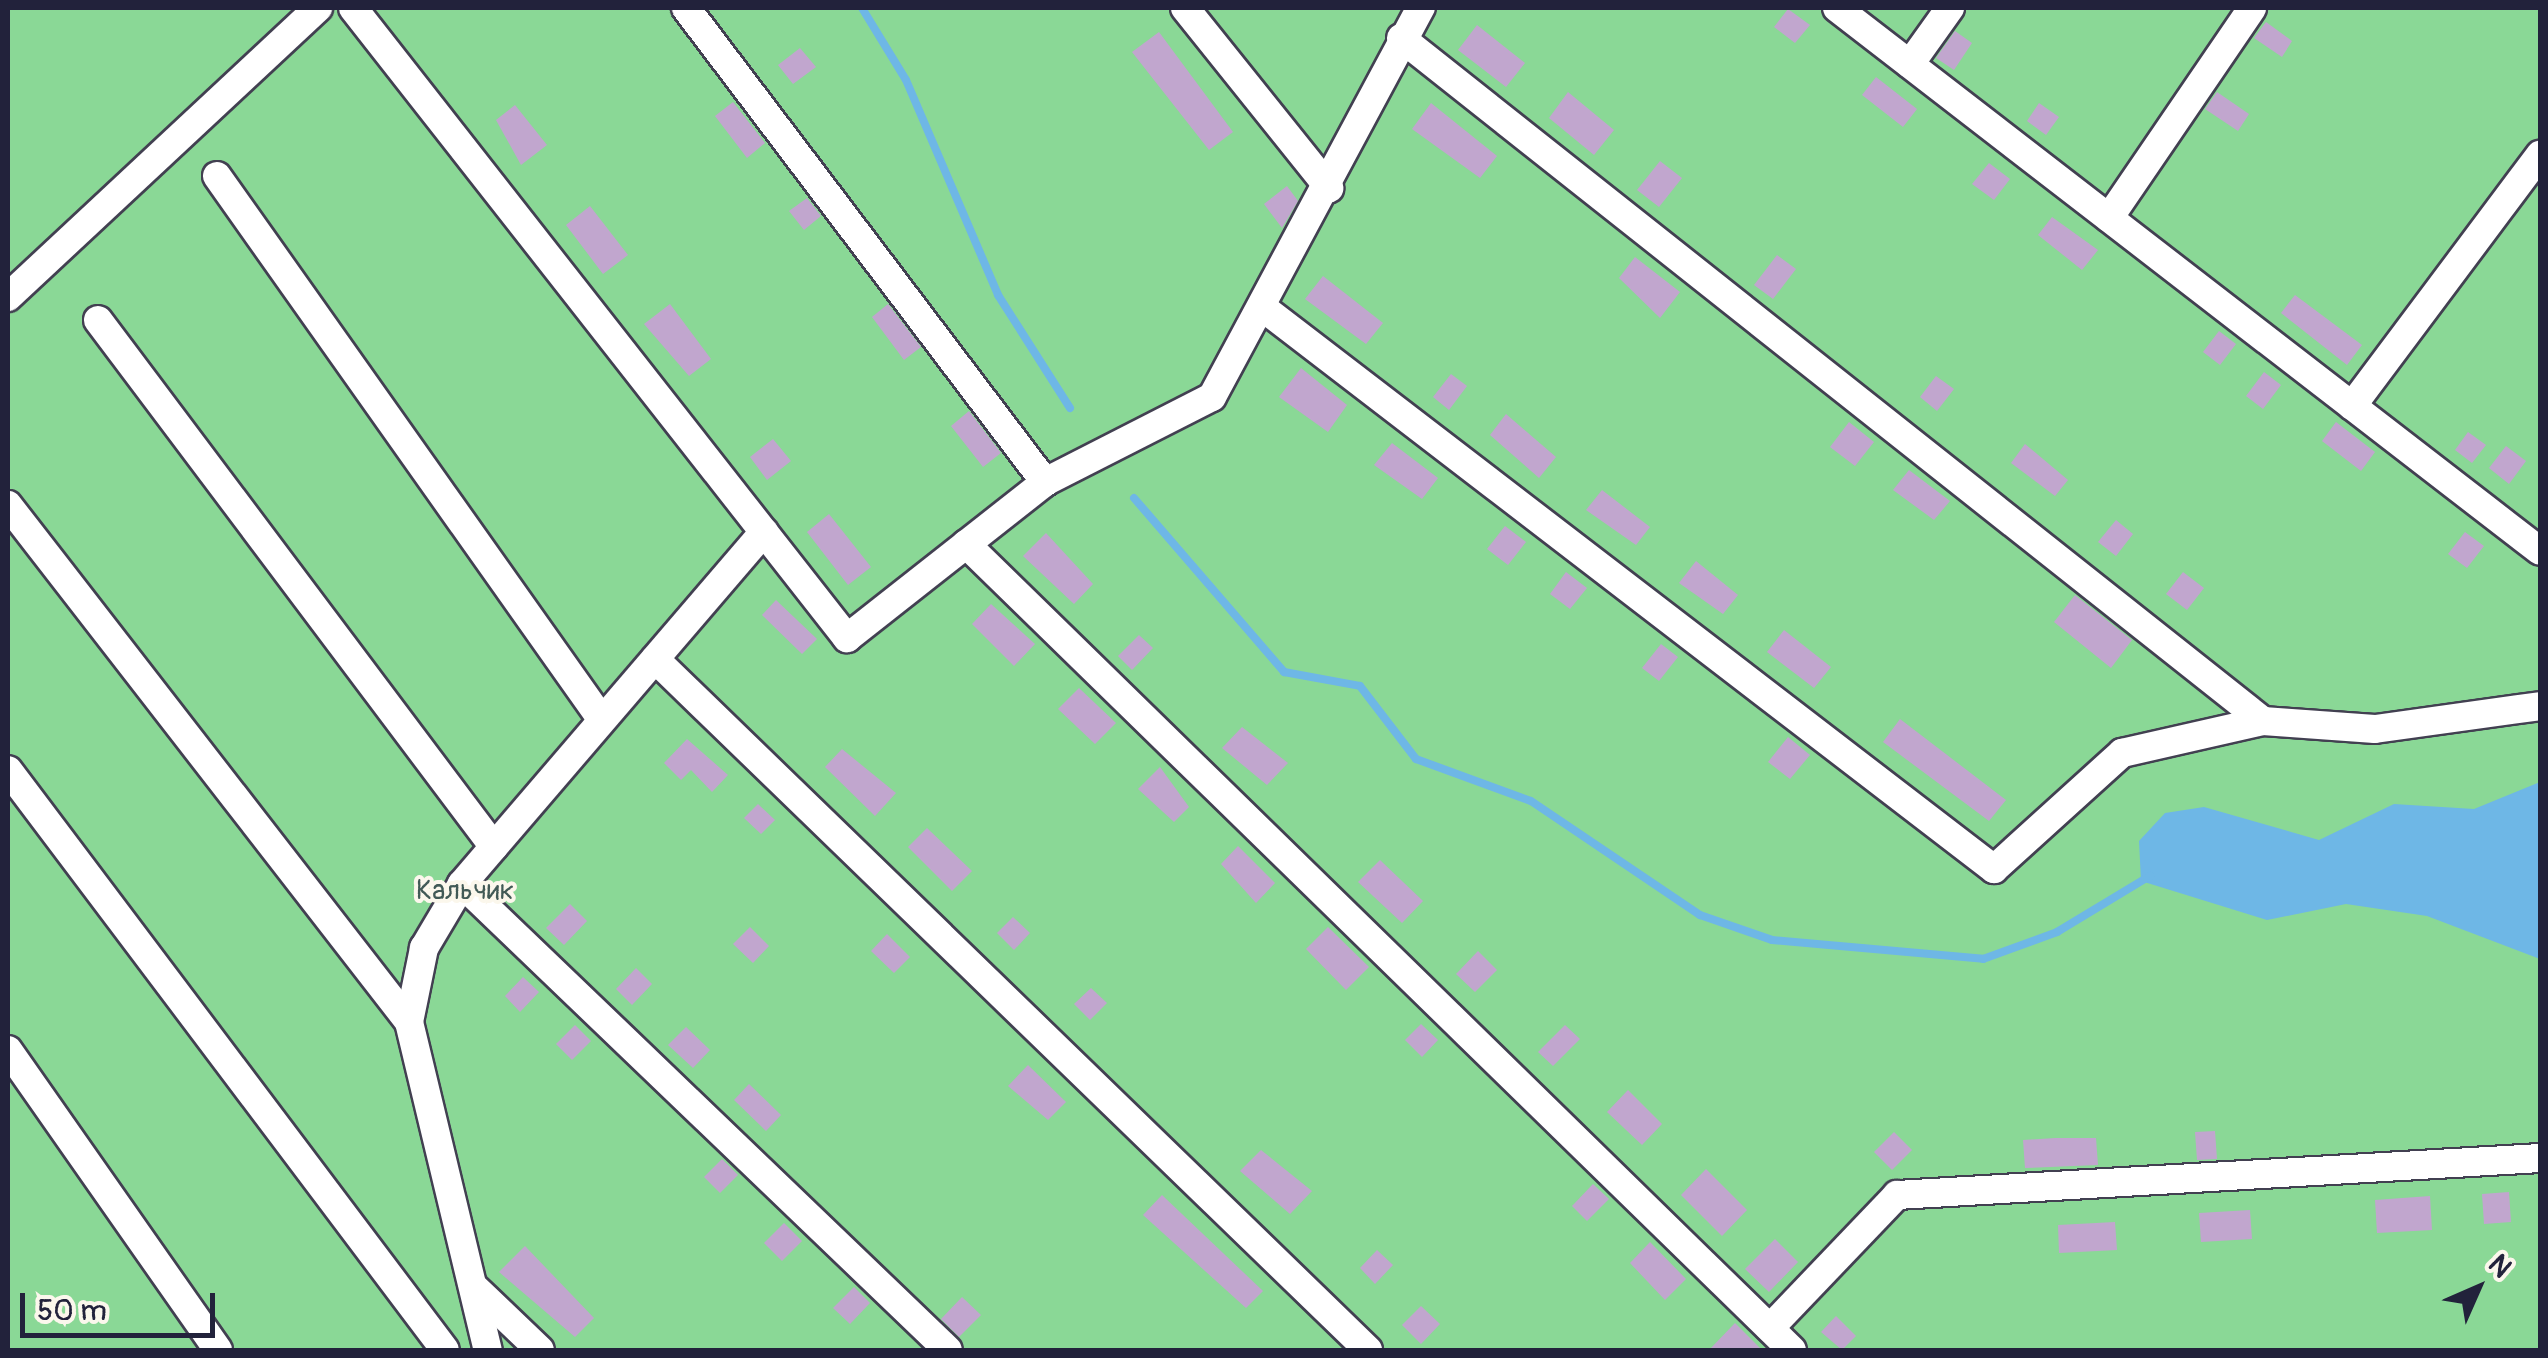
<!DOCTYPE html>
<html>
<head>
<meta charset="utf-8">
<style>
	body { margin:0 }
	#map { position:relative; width:2548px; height:1358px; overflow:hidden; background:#f4e8cf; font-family:Pangolin,sans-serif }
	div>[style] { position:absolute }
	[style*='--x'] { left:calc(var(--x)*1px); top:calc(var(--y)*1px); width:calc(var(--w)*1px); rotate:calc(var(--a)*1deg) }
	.green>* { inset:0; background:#8ad896 }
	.water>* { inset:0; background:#6eb7e6 }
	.stream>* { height:8px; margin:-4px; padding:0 4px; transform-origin:4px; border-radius:4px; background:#6eb7e6 }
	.building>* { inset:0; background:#c1a6ce }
	.roads { filter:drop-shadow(2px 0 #424051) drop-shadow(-2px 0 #424051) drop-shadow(0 2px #424051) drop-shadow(0 -2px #424051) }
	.minor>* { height:28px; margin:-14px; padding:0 14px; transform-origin:14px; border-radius:14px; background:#fff }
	span { translate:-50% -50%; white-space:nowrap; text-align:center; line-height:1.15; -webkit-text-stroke:8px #fbf7ec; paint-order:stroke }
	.park-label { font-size:28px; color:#415956 }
	.frame { position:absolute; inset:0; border:10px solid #22223b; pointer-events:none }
	.north { position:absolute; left:2428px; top:1238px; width:100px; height:100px; -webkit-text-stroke:8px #fbf7ec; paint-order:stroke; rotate:45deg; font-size:28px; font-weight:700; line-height:40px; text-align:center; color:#22223b }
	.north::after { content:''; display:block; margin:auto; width:35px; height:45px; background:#22223b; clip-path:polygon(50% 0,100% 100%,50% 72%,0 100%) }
	.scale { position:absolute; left:20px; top:1293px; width:195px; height:45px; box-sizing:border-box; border:5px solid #22223b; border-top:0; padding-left:12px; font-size:30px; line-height:35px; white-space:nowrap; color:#22223b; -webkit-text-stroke:8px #fbf7ec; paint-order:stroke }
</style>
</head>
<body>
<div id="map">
	<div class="green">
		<i style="clip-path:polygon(8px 8px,2540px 8px,2540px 1350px,8px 1350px)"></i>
	</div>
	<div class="water">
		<i style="clip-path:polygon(2540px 782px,2540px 959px,2427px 916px,2346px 904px,2267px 920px,2141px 881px,2139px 841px,2165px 813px,2204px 807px,2319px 840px,2394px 804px,2474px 809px)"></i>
	</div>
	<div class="stream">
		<i style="--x:862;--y:8;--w:84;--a:58.6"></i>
		<i style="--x:906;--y:80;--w:234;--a:66.8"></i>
		<i style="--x:998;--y:295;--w:134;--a:57.5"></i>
		<i style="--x:1134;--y:498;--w:230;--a:49.2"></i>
		<i style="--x:1284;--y:672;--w:77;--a:10.4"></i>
		<i style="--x:1360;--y:686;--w:92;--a:52.5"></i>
		<i style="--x:1416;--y:759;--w:122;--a:20.1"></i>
		<i style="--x:1531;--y:801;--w:204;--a:34"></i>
		<i style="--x:1700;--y:915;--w:76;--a:19.1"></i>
		<i style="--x:1772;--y:940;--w:212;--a:5.1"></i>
		<i style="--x:1983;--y:959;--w:79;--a:-20"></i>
		<i style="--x:2057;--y:932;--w:109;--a:-31.1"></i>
	</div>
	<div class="building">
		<i style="clip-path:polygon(1788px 9px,1810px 25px,1795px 43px,1774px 27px)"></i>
		<i style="clip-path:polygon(2266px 22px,2292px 41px,2282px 57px,2254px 38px)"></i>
		<i style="clip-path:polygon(1477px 25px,1525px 63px,1506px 87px,1458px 50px)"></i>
		<i style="clip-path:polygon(1955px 31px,1972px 43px,1954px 70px,1936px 58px)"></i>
		<i style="clip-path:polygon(1159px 32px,1233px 132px,1209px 150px,1132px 52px)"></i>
		<i style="clip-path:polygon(800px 48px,816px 67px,793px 84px,778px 65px)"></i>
		<i style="clip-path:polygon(1876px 77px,1917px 109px,1903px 127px,1862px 95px)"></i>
		<i style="clip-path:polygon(1568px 92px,1614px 130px,1594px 155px,1549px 118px)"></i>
		<i style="clip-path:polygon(2217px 92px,2249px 114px,2238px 131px,2205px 109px)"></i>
		<i style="clip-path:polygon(733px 102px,765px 143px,747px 158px,715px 116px)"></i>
		<i style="clip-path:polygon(1431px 103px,1497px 156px,1480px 178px,1412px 129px)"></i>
		<i style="clip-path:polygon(2039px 103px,2059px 117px,2046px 135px,2027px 121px)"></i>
		<i style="clip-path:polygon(515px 105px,547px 145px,521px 165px,496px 120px)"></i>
		<i style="clip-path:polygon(1660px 161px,1682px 178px,1659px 207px,1637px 190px)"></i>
		<i style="clip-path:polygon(1989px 163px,2010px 179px,1994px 200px,1972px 184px)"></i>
		<i style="clip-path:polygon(1287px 186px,1298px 201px,1282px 228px,1264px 204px)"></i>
		<i style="clip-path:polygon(807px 198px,821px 216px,804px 230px,789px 211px)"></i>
		<i style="clip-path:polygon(590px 206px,628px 255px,603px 274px,566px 225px)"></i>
		<i style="clip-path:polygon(2052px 217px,2098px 250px,2082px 270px,2038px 235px)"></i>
		<i style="clip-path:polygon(1777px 255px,1796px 269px,1773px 299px,1754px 285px)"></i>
		<i style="clip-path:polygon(1635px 257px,1680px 292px,1660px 318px,1619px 278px)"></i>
		<i style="clip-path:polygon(1323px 276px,1383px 323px,1366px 344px,1305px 299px)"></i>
		<i style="clip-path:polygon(2295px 295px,2362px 345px,2347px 365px,2281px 313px)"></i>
		<i style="clip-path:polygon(670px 304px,711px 359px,689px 376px,644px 324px)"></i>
		<i style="clip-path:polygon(888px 304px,921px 347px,904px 360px,872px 317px)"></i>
		<i style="clip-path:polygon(2219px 331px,2236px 344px,2220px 365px,2203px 352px)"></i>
		<i style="clip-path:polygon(1301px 368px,1347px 405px,1328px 432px,1279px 397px)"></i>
		<i style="clip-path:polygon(2264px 372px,2281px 385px,2263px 409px,2246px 396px)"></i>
		<i style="clip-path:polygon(1451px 374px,1467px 386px,1449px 410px,1433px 397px)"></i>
		<i style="clip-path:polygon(1936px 376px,1954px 389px,1937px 411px,1920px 397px)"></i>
		<i style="clip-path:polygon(969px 411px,1001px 453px,983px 467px,951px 426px)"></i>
		<i style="clip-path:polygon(1506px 414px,1556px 457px,1539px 478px,1490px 435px)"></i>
		<i style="clip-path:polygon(1849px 422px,1874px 442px,1855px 466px,1830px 447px)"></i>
		<i style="clip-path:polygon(2336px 422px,2375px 452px,2361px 471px,2322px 441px)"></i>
		<i style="clip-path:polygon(2468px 432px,2486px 445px,2472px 463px,2455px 450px)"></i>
		<i style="clip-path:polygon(773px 439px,791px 461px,767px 480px,750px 457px)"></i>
		<i style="clip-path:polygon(1392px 443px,1438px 478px,1422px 499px,1374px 465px)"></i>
		<i style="clip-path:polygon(2025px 444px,2068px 480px,2055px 496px,2011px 463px)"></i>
		<i style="clip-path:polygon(2506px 446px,2526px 461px,2509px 484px,2489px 468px)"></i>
		<i style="clip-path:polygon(1909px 470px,1950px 501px,1934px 520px,1893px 490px)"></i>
		<i style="clip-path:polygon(1602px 490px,1650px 527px,1636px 545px,1586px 510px)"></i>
		<i style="clip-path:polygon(829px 514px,871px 567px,848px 585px,807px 532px)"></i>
		<i style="clip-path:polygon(2116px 520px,2133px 534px,2116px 556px,2098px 542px)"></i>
		<i style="clip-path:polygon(1505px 526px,1526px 542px,1508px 565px,1487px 549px)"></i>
		<i style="clip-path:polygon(2465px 532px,2484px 546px,2467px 568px,2448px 554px)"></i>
		<i style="clip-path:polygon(1046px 533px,1093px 584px,1074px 604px,1023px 556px)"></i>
		<i style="clip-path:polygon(1696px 561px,1738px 595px,1723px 614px,1679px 583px)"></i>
		<i style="clip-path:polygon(1566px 572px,1587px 588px,1570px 609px,1550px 594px)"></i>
		<i style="clip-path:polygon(2183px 572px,2204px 588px,2187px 610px,2166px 594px)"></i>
		<i style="clip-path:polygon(2075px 595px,2132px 640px,2111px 668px,2054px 622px)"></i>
		<i style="clip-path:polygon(776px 600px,817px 639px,802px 654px,762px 615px)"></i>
		<i style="clip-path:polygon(991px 604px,1035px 644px,1014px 666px,972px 624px)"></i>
		<i style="clip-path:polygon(1784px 630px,1831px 667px,1814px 688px,1767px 652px)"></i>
		<i style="clip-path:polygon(1139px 635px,1153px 648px,1132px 670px,1118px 656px)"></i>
		<i style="clip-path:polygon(1661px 644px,1678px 657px,1659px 681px,1642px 668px)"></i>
		<i style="clip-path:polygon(1079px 688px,1116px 723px,1095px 744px,1058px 709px)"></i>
		<i style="clip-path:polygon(1900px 719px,2006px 800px,1989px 821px,1883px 742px)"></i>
		<i style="clip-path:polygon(1242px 727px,1288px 763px,1267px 785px,1222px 748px)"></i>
		<i style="clip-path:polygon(1788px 737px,1810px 755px,1790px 779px,1768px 762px)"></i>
		<i style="clip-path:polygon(687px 739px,728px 775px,712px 792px,691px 770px,681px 780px,664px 763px)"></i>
		<i style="clip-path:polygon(842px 749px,896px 793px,875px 816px,825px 767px)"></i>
		<i style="clip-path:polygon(1160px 767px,1189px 807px,1174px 822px,1138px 789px)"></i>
		<i style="clip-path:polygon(758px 804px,775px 820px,761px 834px,744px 818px)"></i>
		<i style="clip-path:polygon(927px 828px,972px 871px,952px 891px,908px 847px)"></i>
		<i style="clip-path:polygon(1238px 846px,1275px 883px,1256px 903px,1221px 864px)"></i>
		<i style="clip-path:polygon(1380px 860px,1423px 901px,1402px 923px,1358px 882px)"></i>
		<i style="clip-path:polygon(570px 904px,587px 921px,564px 945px,546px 928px)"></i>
		<i style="clip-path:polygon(1013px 917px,1030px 933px,1014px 950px,997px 933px)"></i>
		<i style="clip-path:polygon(750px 927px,769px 946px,753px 963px,733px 944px)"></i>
		<i style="clip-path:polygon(1328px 927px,1369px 967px,1346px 990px,1306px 949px)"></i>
		<i style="clip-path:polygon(887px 934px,910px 957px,894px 973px,871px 951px)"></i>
		<i style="clip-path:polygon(1478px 951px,1497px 970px,1475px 992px,1456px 974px)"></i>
		<i style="clip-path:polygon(636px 968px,652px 984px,632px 1005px,616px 989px)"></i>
		<i style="clip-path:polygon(523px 977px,539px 992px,520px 1012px,505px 996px)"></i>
		<i style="clip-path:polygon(1091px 988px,1107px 1003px,1090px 1020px,1074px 1004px)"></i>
		<i style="clip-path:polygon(1421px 1024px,1438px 1040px,1422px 1057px,1405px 1040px)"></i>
		<i style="clip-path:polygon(575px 1025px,591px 1041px,572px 1060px,556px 1044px)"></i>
		<i style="clip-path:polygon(1565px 1025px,1580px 1039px,1553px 1066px,1538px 1052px)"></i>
		<i style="clip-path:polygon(686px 1027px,710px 1050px,693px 1068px,668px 1045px)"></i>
		<i style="clip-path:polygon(1028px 1065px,1066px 1102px,1048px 1120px,1008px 1086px)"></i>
		<i style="clip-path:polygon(749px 1084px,781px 1115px,766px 1131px,734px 1100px)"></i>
		<i style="clip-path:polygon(1628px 1090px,1662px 1124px,1642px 1145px,1607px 1112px)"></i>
		<i style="clip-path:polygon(2215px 1131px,2217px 1159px,2197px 1160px,2195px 1132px)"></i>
		<i style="clip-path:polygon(1894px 1132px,1912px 1150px,1892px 1170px,1874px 1152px)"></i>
		<i style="clip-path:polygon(2055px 1138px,2096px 1138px,2098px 1165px,2025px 1168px,2023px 1140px)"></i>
		<i style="clip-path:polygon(1261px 1150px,1312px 1191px,1290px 1214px,1240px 1171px)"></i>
		<i style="clip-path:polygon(722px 1159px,738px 1175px,720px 1193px,704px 1177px)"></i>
		<i style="clip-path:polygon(1706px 1169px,1747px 1210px,1722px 1236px,1681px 1195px)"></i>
		<i style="clip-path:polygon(1593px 1184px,1609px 1199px,1587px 1221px,1572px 1206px)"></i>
		<i style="clip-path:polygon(2509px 1192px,2511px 1222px,2484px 1224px,2482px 1194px)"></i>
		<i style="clip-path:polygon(1162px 1195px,1263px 1291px,1246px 1308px,1143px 1215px)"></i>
		<i style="clip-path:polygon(2430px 1196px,2432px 1230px,2377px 1233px,2375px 1200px)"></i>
		<i style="clip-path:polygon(2250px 1210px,2252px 1239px,2201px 1242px,2199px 1213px)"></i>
		<i style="clip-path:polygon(2115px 1222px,2117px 1250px,2059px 1253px,2058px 1225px)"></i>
		<i style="clip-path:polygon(784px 1223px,802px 1241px,782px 1261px,764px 1243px)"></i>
		<i style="clip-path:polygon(1775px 1239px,1798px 1262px,1769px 1292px,1745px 1269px)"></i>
		<i style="clip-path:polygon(1650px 1242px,1686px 1279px,1665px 1300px,1630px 1263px)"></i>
		<i style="clip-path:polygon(525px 1246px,594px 1318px,575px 1337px,499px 1272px)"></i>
		<i style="clip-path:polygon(1377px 1250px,1393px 1265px,1375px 1284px,1360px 1268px)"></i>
		<i style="clip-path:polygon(854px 1287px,870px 1303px,850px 1324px,833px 1308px)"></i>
		<i style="clip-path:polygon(962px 1297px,981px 1315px,959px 1337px,941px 1319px)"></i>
		<i style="clip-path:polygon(1421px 1306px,1440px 1324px,1421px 1344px,1402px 1325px)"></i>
		<i style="clip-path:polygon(1836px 1316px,1856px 1336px,1842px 1350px,1821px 1332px)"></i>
		<i style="clip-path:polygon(1735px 1323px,1762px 1350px,1709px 1350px)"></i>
	</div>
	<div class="roads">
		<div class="minor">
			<i style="--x:353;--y:8;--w:801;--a:51.9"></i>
			<i style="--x:847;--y:638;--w:252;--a:-38.2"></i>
			<i style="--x:1045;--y:482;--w:187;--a:-27"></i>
			<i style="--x:1212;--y:397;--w:442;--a:-61.8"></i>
			<i style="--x:686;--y:8;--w:595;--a:52.86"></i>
			<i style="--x:1185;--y:8;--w:231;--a:51.3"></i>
			<i style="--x:1837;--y:8;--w:888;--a:37.68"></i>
			<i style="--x:1401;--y:38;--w:1100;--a:38.39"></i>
			<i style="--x:1910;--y:64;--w:69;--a:-54.5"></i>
			<i style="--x:217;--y:176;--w:666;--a:54.71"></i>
			<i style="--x:2109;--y:218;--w:254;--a:-55.7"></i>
			<i style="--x:8;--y:297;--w:424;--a:-43"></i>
			<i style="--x:1262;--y:307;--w:923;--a:37.52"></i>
			<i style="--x:1994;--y:869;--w:173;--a:-42.2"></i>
			<i style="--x:2122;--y:753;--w:145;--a:-12.8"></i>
			<i style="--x:2263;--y:721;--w:112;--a:4.1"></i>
			<i style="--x:2375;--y:729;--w:167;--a:-7.9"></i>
			<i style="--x:98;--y:320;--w:659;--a:53.08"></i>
			<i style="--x:2352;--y:406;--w:314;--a:-53.2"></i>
			<i style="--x:8;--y:505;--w:654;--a:52.2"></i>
			<i style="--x:409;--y:1022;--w:337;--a:76.5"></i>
			<i style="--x:966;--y:544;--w:1154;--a:44.3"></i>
			<i style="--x:655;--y:659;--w:993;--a:44.1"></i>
			<i style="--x:8;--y:770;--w:726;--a:53"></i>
			<i style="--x:462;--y:884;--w:673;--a:43.8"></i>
			<i style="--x:409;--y:1022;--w:76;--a:-78.5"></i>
			<i style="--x:424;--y:948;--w:74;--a:-59.3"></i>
			<i style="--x:462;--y:884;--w:464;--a:-49.4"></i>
			<i style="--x:8;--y:1050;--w:366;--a:55"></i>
			<i style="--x:474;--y:1287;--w:91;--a:43.7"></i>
			<i style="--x:1770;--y:1328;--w:184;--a:-46.3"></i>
			<i style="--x:1897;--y:1195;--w:644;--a:-3.29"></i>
		</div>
	</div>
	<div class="park-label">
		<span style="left:465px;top:891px">Кальчик</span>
	</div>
	<div class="frame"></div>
	<div class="north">N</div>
	<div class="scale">50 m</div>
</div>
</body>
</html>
